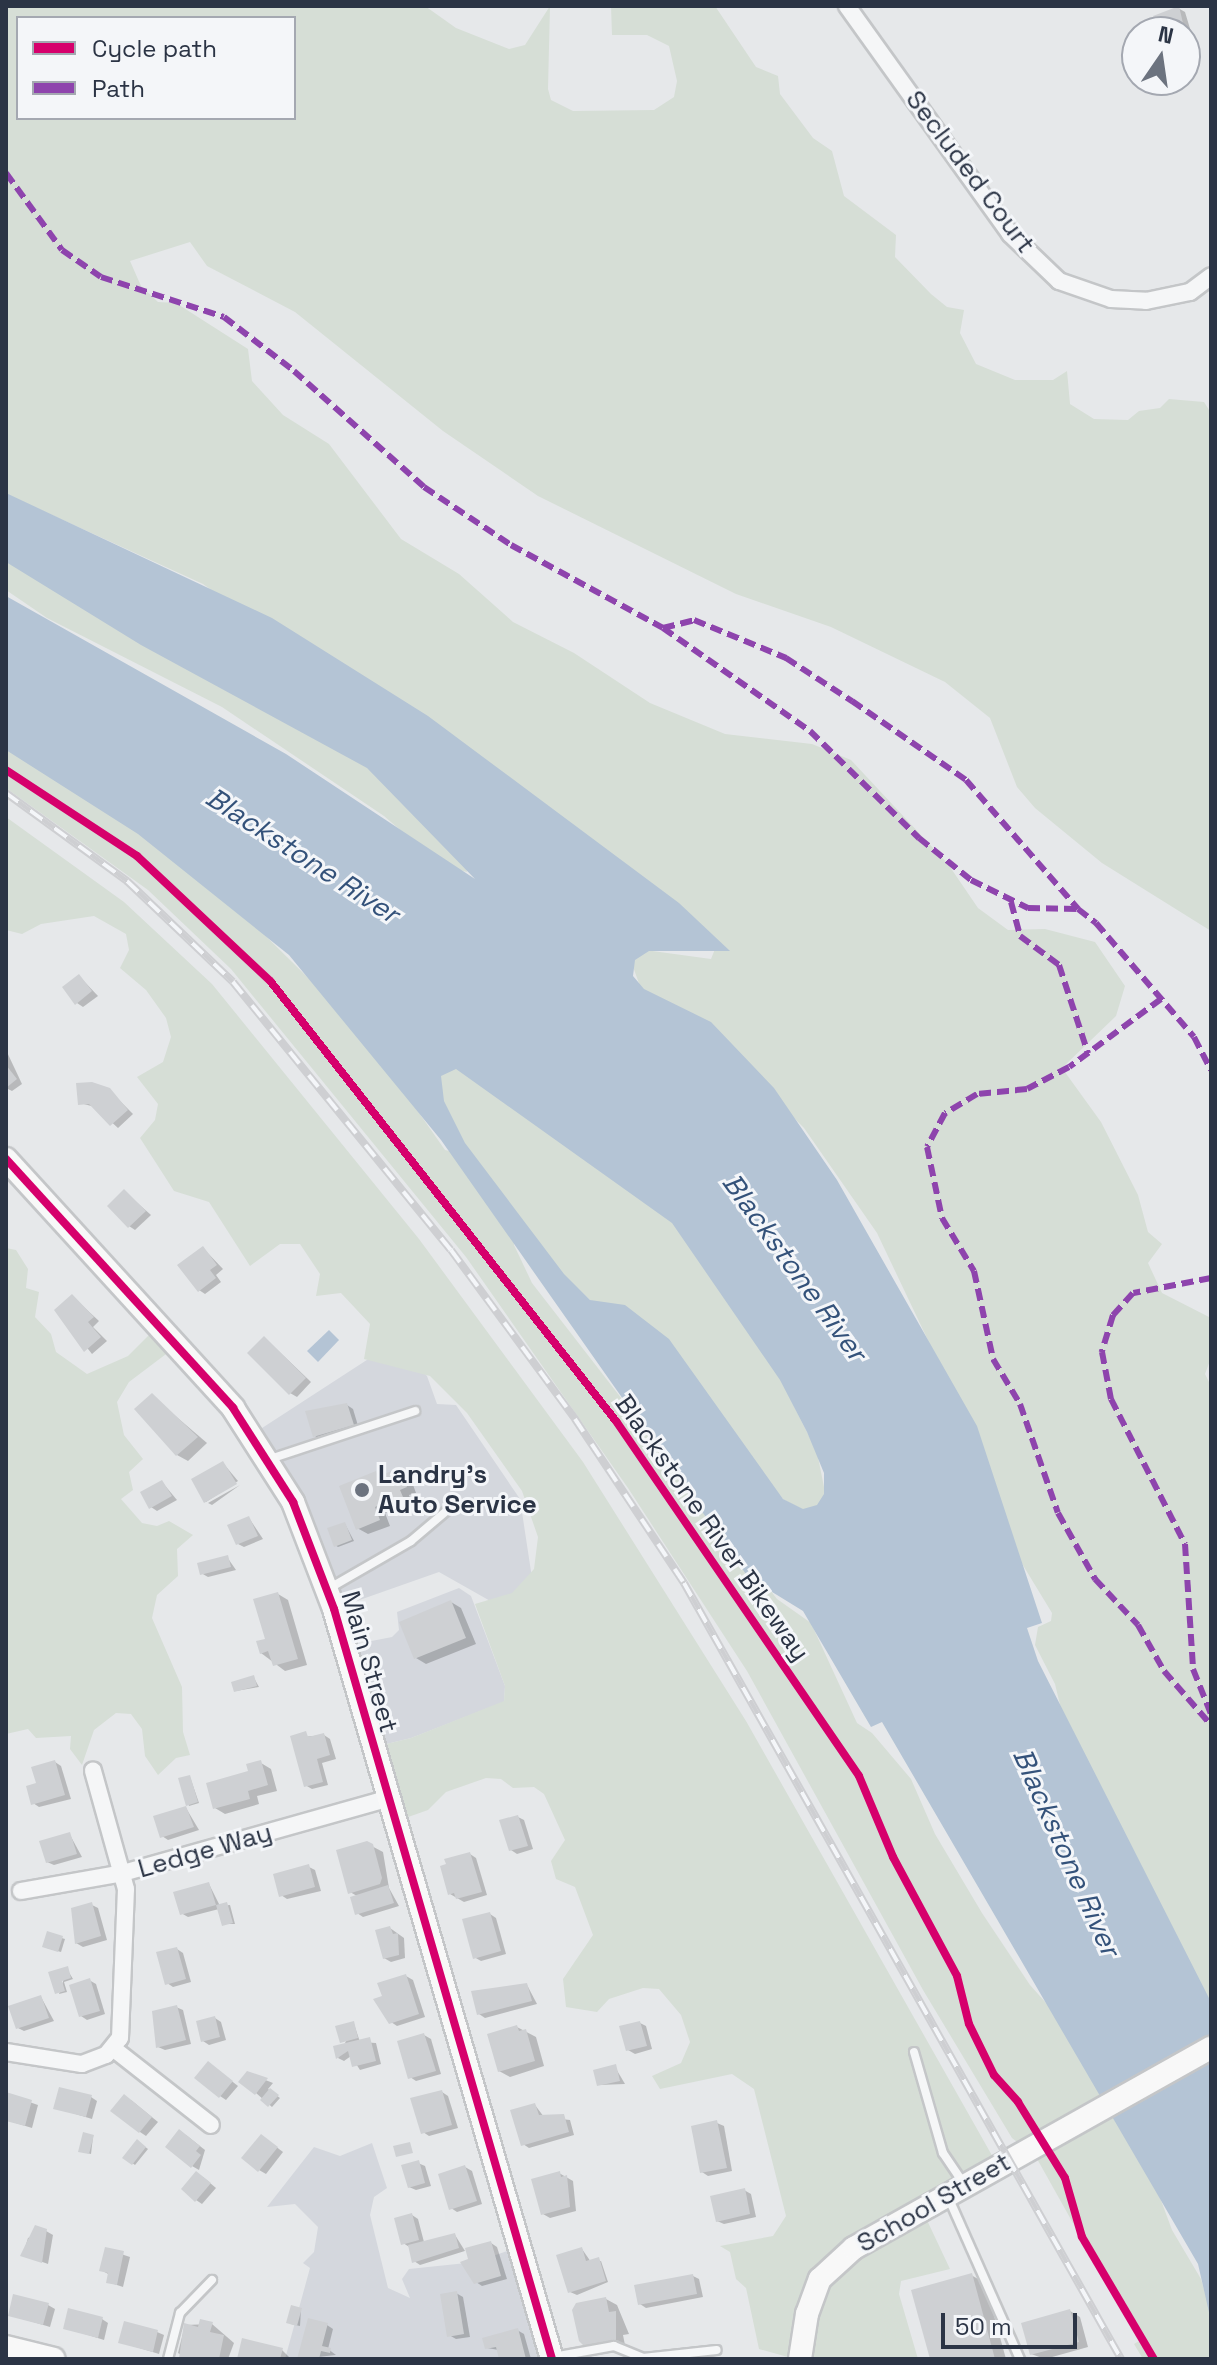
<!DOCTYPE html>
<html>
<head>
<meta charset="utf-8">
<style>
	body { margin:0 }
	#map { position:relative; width:1217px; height:2365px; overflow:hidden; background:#e6e8ea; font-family:"Space Grotesk",sans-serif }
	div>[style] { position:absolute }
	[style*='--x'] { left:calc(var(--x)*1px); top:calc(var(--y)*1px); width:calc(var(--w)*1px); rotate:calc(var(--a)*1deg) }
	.built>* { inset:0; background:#d4d7dd }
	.green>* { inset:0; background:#d6ded6 }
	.water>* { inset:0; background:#b4c4d5 }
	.shadow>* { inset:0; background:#0003 }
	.building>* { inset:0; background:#ced0d3 }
	.roads { filter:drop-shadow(2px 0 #c4c6c8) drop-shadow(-2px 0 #c4c6c8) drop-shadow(0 2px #c4c6c8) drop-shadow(0 -2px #c4c6c8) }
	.lane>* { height:8px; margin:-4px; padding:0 4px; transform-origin:4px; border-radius:4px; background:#f5f6f7 }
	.street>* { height:16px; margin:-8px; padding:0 8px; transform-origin:8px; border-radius:8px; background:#f5f6f7 }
	.secondary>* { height:22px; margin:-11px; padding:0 11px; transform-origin:11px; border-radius:11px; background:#f8f8f8 }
	.rail>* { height:8px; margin-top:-4px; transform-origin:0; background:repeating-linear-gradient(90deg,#f4f6f9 0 15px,#cecfd2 0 30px); box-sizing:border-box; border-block:2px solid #cecfd2 }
	.quiet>* { height:6px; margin-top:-3px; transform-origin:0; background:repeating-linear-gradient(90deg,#8e44ad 0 12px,transparent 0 18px) }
	.cycleway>* { height:8px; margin:-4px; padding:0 4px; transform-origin:4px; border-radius:4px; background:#d6006c }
	.dots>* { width:22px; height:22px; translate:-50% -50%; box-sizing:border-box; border:4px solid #f4f6f9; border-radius:50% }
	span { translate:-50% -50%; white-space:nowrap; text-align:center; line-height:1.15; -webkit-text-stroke:6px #f4f6f9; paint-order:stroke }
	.street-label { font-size:26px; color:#2b3445 }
	.poi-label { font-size:26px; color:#2b3445; font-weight:700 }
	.left { translate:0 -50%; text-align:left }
	.water-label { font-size:28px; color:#34527a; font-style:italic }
	.frame { position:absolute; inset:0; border:8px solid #2b3445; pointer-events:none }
	.legend { position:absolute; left:16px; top:16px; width:280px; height:104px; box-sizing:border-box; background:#f4f6f9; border:2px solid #a4a8b1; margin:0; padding:10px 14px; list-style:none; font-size:24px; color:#2b3445 }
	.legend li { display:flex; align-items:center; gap:16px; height:40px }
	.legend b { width:40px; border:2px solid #a4a8b1 }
	.north { position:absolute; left:1121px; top:16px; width:80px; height:80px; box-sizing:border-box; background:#f4f6f9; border:2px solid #a4a8b1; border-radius:50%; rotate:13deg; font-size:22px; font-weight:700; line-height:32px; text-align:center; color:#2b3445 }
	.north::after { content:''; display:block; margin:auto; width:28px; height:36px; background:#6c737f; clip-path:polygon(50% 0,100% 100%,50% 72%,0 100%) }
	.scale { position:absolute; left:941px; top:2313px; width:136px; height:36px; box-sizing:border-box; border:4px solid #2b3445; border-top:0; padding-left:10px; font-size:24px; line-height:28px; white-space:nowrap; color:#2b3445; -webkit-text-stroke:6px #f4f6f9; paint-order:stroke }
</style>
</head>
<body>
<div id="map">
	<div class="built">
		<i style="clip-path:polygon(393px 1343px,427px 1376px,437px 1404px,456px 1405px,520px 1499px,532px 1578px,508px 1611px,439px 1572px,334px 1609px,253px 1434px)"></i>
		<i style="clip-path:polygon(459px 1588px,471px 1596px,505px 1686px,504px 1702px,411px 1738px,370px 1748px,346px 1646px,392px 1637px,399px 1630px,397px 1612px)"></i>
		<i style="clip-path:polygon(372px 2143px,387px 2188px,374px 2197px,370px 2215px,388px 2288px,410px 2298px,402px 2279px,409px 2269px,476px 2262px,516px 2248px,551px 2359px,285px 2359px,310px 2268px,303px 2263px,314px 2252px,318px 2227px,295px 2204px,267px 2207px,314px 2147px,340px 2156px)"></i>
	</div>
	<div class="green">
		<i style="clip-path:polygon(evenodd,6px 6px,425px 6px,456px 28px,509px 49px,525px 45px,550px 6px,548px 89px,551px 100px,573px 111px,654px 110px,674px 97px,677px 81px,669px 46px,647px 35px,612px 35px,611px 6px,715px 6px,756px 67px,778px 76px,780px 94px,813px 138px,832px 151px,844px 196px,896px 235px,895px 257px,931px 294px,947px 307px,964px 310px,960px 333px,976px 364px,1015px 380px,1053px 380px,1067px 371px,1070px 404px,1094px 419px,1128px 420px,1139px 411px,1160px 408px,1169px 399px,1204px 402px,1211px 413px,1211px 931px,1102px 863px,1035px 808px,1017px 787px,990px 718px,945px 682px,831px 627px,736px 594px,538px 496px,443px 431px,295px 312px,207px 266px,190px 242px,130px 261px,141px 286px,158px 302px,176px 303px,248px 349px,252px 381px,283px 415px,329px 444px,401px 539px,459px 574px,513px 622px,574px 653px,650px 703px,725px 734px,812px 744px,851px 760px,948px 864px,978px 908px,1008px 930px,1045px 929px,1095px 942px,1125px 986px,1116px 1016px,1062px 1068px,1101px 1122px,1138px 1195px,1148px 1232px,1162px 1244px,1148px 1263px,1162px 1293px,1211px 1318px,1211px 1358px,1205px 1374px,1211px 1386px,1211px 2018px,1068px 1738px,1055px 1684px,1035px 1645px,1038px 1627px,1051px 1621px,1052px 1613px,993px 1516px,935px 1355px,877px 1233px,804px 1128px,755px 1079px,641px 989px,631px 961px,645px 950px,711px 959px,715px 949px,203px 584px,6px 494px,6px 6px,18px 18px,294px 18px,294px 118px,18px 118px,18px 18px)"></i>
		<i style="clip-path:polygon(6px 554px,354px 753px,466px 865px,467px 872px,441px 865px,384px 816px,222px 707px,47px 618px,6px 590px)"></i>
		<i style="clip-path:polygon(6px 745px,209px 880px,361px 1030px,445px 1150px,461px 1154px,421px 1049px,454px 1055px,670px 1214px,767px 1352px,817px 1452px,828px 1507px,815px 1519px,783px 1499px,725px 1427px,676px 1351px,590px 1300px,514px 1228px,514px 1245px,532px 1283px,777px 1599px,811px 1623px,857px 1723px,872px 1733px,911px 1779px,935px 1834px,982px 1913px,1030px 1985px,1055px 2013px,1152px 2176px,1172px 2230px,1201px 2279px,1211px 2314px,1211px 2359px,1143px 2359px,1134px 2344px,1139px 2341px,1036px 2157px,1012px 2138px,923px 1990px,747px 1671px,628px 1488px,466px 1257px,231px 969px,148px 890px,6px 788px)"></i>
		<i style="clip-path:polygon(6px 817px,124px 902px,212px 984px,419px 1239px,583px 1462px,746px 1721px,998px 2166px,925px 2216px,950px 2269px,901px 2281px,899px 2294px,918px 2359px,795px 2359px,759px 2349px,746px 2288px,736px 2279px,730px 2252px,720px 2246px,773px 2236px,786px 2216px,754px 2089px,732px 2074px,660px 2089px,652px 2076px,681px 2063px,690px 2042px,681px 2015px,659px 1989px,643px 1988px,609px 1999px,597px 2012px,566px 2007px,563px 1979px,593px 1935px,575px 1887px,556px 1879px,551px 1861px,565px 1840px,544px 1794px,534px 1787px,513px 1788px,501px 1779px,486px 1778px,446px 1792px,428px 1810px,394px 1822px,370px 1748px,411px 1738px,504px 1701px,505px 1686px,475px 1604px,512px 1593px,534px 1569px,538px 1537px,522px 1491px,467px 1413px,430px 1376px,364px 1359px,370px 1324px,341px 1293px,316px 1296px,320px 1274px,300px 1244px,280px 1244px,250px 1266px,209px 1202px,174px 1191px,140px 1138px,155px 1120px,158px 1104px,137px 1077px,163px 1062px,171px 1037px,166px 1018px,146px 990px,120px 968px,129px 950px,126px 934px,94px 916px,41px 924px,22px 934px,6px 930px)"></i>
		<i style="clip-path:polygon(6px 1248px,16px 1250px,28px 1269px,26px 1288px,39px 1292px,35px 1317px,51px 1334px,56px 1352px,87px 1374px,128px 1356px,156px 1328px,174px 1348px,129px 1382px,117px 1402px,124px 1435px,143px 1459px,129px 1472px,133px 1490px,121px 1499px,142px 1523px,157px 1526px,169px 1521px,193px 1535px,177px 1549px,178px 1576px,157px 1595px,152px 1618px,182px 1687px,183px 1732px,190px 1755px,176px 1758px,158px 1775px,145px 1756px,142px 1729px,131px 1714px,116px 1713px,94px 1730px,82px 1765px,70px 1749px,71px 1736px,36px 1738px,28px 1729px,6px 1734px)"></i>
	</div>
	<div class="water">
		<i style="clip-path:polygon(evenodd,6px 493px,272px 618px,428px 716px,679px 903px,730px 951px,649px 951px,635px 960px,633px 976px,644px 989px,711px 1022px,774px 1088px,837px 1180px,977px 1426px,1042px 1623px,1027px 1628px,1038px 1661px,1211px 2002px,1211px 2321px,1198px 2264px,882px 1722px,871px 1727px,803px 1611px,748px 1577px,441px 1140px,289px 955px,138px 834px,6px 750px,6px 596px,286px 754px,475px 879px,367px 768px,141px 645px,6px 562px,6px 493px,456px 1069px,672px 1223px,780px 1380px,807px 1432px,824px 1473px,824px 1494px,817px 1505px,803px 1509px,783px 1499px,669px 1339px,625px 1305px,590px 1300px,564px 1274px,465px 1143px,444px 1101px,441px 1076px,456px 1069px)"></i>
		<i style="clip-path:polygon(329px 1330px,339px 1340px,318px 1362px,307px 1351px)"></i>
	</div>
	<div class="shadow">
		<i style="clip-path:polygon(1178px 8px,1185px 12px,1198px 55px,1185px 60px,1185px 32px,1161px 32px)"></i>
		<i style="clip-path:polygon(79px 976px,98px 996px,83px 1007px,77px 1003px)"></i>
		<i style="clip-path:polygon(6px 1050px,22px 1084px,12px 1091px,6px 1088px)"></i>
		<i style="clip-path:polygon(109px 1090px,133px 1114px,118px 1128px,95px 1107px,80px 1103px)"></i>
		<i style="clip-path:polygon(125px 1192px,151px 1215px,135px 1230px,129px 1226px)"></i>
		<i style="clip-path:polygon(203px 1248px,223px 1269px,216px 1275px,221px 1282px,205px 1294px,199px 1290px)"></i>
		<i style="clip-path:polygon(72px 1296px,99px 1321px,93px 1327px,107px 1341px,92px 1354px,57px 1310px)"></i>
		<i style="clip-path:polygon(265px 1338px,311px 1382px,297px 1397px,290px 1393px)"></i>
		<i style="clip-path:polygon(152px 1396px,207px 1443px,188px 1461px,177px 1455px)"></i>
		<i style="clip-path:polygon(347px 1405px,353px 1409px,359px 1429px,321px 1440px,315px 1436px)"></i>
		<i style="clip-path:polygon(223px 1463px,238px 1481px,206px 1502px,194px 1480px)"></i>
		<i style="clip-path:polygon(392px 1473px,412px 1482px,416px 1493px,409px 1495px,412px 1503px,385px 1513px,390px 1526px,368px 1534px,357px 1528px)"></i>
		<i style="clip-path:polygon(162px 1482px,177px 1500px,157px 1511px,151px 1507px)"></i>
		<i style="clip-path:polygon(240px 1485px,212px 1505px,208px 1503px)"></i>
		<i style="clip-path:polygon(249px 1518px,263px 1539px,244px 1547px,238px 1544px)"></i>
		<i style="clip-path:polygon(345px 1524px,354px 1541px,338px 1547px,335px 1545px)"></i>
		<i style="clip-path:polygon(227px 1557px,236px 1570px,208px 1577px,201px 1573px)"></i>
		<i style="clip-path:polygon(278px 1594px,288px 1600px,307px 1665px,285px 1671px,261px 1653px)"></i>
		<i style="clip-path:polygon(451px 1602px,461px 1608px,476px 1644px,426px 1664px,416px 1658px)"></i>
		<i style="clip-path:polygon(254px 1678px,259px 1687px,236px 1691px)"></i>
		<i style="clip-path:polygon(324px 1735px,330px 1739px,336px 1759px,322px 1763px,328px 1785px,312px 1789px,305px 1785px,292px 1738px)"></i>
		<i style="clip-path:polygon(55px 1762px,61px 1766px,71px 1799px,39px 1807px,33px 1803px,38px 1784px)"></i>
		<i style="clip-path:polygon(261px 1763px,271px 1769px,277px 1791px,257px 1796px,259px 1804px,225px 1814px,215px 1808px)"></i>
		<i style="clip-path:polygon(190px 1777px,199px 1803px,189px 1806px,181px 1780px)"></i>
		<i style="clip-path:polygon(186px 1808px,199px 1830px,168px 1840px,162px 1836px)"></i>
		<i style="clip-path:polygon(518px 1817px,524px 1820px,533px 1849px,517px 1854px,511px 1850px)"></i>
		<i style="clip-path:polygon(70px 1835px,82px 1857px,54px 1865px,47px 1862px)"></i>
		<i style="clip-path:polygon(366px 1843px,383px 1852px,389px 1888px,399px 1906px,363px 1917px,357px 1913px,357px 1896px,350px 1892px)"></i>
		<i style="clip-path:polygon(470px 1854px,476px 1858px,487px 1895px,464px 1902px,450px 1894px)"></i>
		<i style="clip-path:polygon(309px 1867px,315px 1870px,321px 1891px,287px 1899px,281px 1895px)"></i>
		<i style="clip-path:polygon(209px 1884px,220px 1906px,230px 1905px,235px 1924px,223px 1924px,219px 1909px,188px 1917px,181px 1913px)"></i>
		<i style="clip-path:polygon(92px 1905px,98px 1908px,107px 1940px,83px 1947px,76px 1943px)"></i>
		<i style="clip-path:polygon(490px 1914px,496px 1918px,506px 1954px,481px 1961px,474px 1957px)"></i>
		<i style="clip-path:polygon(390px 1928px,404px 1938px,405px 1958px,391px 1962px,384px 1958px)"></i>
		<i style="clip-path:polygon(48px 1934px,65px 1939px,61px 1952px,47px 1948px)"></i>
		<i style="clip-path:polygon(177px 1949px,183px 1953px,191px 1982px,173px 1987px,167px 1983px)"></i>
		<i style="clip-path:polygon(67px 1969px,73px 1979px,64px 1982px,67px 1992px,59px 1994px)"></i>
		<i style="clip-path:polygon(406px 1976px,413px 1980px,425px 2017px,397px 2026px,391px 2022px,384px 1998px)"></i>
		<i style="clip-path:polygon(89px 1980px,96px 1984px,105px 2014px,87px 2020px,81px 2016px)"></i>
		<i style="clip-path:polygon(527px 1985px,537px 2004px,485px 2018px,479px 2014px)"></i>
		<i style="clip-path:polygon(41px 1997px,54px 2021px,24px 2031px,18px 2028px)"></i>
		<i style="clip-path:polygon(176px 2007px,183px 2010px,191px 2044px,165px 2050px,158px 2047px)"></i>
		<i style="clip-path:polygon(215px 2018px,221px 2022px,226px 2040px,209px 2045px,203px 2041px)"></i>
		<i style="clip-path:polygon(640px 2023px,646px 2026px,652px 2049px,635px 2054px,628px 2050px)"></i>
		<i style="clip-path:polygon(354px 2024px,360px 2042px,376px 2043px,381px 2064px,360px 2070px,351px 2056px,344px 2061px,338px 2058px)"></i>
		<i style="clip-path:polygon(517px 2027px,536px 2037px,544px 2066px,510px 2077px,499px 2071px)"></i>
		<i style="clip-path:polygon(424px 2035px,431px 2039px,441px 2074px,416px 2081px,410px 2077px)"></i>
		<i style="clip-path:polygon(615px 2067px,625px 2084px,599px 2085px)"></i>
		<i style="clip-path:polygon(215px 2068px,238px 2086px,226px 2100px,220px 2096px)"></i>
		<i style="clip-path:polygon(248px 2073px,273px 2083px,268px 2089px,280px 2098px,272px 2107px,256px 2093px)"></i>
		<i style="clip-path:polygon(442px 2092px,448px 2096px,458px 2128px,429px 2136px,423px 2132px)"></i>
		<i style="clip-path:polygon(6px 2094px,38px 2105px,32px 2128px,6px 2120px)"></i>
		<i style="clip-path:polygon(91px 2097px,97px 2101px,92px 2119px,56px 2108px)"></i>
		<i style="clip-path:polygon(131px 2100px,158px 2122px,146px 2136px,140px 2132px)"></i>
		<i style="clip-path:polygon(535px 2105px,544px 2117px,570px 2120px,574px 2135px,529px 2148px,523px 2144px)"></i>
		<i style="clip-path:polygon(717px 2123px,724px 2126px,732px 2171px,708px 2176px,702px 2172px)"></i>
		<i style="clip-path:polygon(186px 2135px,205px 2150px,199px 2170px,192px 2166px)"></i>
		<i style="clip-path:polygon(93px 2137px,91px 2154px,83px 2152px)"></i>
		<i style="clip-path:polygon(267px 2140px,283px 2152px,266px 2174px,259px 2170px)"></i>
		<i style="clip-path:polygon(137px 2141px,148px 2149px,135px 2165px,124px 2157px)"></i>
		<i style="clip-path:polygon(418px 2163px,425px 2166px,431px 2186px,416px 2190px,409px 2187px)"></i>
		<i style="clip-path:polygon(465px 2167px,472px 2171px,482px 2204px,457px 2212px,451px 2208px)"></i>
		<i style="clip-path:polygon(559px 2173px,573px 2181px,576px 2211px,550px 2218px,543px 2214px)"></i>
		<i style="clip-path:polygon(203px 2177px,216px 2188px,202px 2204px,196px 2200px)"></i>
		<i style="clip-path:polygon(744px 2190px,751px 2194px,756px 2217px,724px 2224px,717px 2221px)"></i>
		<i style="clip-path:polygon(412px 2215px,418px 2219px,424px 2242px,455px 2235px,465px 2251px,491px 2243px,497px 2247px,507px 2279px,482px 2286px,476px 2282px,468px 2250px,420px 2265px,414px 2261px,411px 2248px,403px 2243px)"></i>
		<i style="clip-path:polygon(46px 2231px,53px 2235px,48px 2264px,23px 2255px,28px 2238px)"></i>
		<i style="clip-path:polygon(106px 2249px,130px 2257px,123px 2287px,108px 2282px,110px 2275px,101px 2270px)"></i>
		<i style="clip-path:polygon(582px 2249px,591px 2262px,601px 2261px,608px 2282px,577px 2295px,570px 2292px)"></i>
		<i style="clip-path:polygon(971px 2275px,985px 2283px,1006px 2359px,932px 2359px)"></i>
		<i style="clip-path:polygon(693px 2276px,699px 2279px,703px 2297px,646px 2308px,640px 2304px)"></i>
		<i style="clip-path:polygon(456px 2293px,463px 2297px,470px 2337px,456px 2339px,449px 2335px)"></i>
		<i style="clip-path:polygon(606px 2299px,617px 2305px,629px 2334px,623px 2335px,625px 2345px,597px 2351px,586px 2345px)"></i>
		<i style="clip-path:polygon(48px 2305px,55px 2309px,50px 2327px,10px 2315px)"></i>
		<i style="clip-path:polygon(301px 2309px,300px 2326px,291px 2324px)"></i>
		<i style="clip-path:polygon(1070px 2311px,1080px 2317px,1088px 2347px,1045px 2359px,1031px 2354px)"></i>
		<i style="clip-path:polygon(102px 2319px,108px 2323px,104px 2340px,66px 2328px)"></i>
		<i style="clip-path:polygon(212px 2324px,234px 2343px,228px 2359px,188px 2359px,178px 2353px,185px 2325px)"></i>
		<i style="clip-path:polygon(327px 2325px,333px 2329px,328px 2349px,336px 2355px,299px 2359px)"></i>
		<i style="clip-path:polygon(517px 2330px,524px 2334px,531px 2359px,501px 2359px,499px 2350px,487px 2348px)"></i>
		<i style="clip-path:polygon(157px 2332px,164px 2335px,159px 2354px,120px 2342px)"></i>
		<i style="clip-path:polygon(282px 2350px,291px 2359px,241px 2359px)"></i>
	</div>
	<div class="building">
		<i style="clip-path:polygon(1179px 6px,1185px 32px,1159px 32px,1153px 16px)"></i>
		<i style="clip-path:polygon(79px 974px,92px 991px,75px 1005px,62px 987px)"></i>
		<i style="clip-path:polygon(6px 1065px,17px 1079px,6px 1088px)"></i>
		<i style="clip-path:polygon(92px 1082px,110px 1088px,128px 1110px,110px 1126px,89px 1104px,78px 1105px,76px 1083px)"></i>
		<i style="clip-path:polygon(124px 1189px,146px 1211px,128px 1228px,107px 1206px)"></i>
		<i style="clip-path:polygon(203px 1246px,217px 1265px,210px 1270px,216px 1278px,198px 1292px,177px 1265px)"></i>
		<i style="clip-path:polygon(72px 1294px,94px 1317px,88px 1322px,101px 1337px,84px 1352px,54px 1310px)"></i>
		<i style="clip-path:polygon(264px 1336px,306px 1378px,289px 1395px,247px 1353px)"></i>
		<i style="clip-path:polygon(152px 1393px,198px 1437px,176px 1456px,134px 1409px)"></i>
		<i style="clip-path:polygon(347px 1403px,354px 1425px,313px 1437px,305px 1411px)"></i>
		<i style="clip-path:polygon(223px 1461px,237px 1484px,204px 1503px,191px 1479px)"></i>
		<i style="clip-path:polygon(376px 1471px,378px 1476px,392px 1471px,395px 1477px,402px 1474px,407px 1487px,400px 1490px,403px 1497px,375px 1507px,380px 1520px,356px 1530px,339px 1486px)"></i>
		<i style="clip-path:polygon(162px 1480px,172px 1496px,149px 1509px,140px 1492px)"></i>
		<i style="clip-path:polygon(249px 1516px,258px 1536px,236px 1545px,227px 1525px)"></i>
		<i style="clip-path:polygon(345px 1522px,352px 1540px,334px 1547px,327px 1528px)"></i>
		<i style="clip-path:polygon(228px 1555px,231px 1567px,200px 1575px,197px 1563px)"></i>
		<i style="clip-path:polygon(278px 1592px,298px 1659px,273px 1666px,268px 1651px,260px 1654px,256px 1641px,265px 1639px,253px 1599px)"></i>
		<i style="clip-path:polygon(451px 1600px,466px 1638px,414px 1659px,399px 1622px)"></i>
		<i style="clip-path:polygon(254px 1675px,257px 1686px,234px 1692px,231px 1682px)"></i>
		<i style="clip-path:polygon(306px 1731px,308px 1737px,324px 1733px,330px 1755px,317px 1759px,323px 1782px,304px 1787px,290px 1736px)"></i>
		<i style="clip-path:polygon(55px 1760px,65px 1795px,31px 1805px,26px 1786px,36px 1783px,31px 1767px)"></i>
		<i style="clip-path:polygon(261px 1760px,268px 1785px,248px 1791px,250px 1799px,213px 1809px,206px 1783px,248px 1771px,246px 1764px)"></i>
		<i style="clip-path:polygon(190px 1775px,198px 1802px,186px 1806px,178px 1778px)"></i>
		<i style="clip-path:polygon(186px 1806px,194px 1827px,160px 1838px,153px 1816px)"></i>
		<i style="clip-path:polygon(518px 1815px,528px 1846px,509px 1851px,499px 1820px)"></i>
		<i style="clip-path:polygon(70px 1832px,77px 1854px,46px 1863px,39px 1841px)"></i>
		<i style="clip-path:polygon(367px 1841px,373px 1844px,382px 1878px,380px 1884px,348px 1894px,336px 1850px)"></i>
		<i style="clip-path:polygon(470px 1852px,482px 1892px,456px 1899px,454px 1893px,448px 1895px,440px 1866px,446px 1864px,444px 1859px)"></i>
		<i style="clip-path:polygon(309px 1864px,315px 1887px,279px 1897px,273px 1874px)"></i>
		<i style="clip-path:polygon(209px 1882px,216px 1905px,227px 1902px,233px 1923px,222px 1926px,216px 1905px,180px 1915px,173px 1892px)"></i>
		<i style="clip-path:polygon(388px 1885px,394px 1903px,355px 1915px,350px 1897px)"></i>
		<i style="clip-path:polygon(92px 1902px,101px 1936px,75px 1944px,71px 1908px)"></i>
		<i style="clip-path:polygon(490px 1912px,501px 1951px,473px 1959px,462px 1919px)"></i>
		<i style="clip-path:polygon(390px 1926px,393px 1934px,398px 1933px,399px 1955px,383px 1959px,375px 1930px)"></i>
		<i style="clip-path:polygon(47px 1931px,63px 1936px,58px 1952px,42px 1947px)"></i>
		<i style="clip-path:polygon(177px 1947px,186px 1979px,165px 1985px,156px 1952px)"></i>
		<i style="clip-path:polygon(68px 1966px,71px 1978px,62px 1981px,65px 1991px,55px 1994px,48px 1972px)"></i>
		<i style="clip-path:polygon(406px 1974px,419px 2014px,389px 2024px,373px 1999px,382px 1996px,377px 1983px)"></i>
		<i style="clip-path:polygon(90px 1978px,100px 2011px,79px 2017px,69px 1985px)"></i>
		<i style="clip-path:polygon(527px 1983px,532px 2001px,477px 2015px,471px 1991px)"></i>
		<i style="clip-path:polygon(41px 1995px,49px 2018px,16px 2029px,8px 2006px)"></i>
		<i style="clip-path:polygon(177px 2005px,186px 2040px,156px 2048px,152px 2011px)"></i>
		<i style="clip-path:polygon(215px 2016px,220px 2037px,201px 2042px,196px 2021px)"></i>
		<i style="clip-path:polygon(354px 2021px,358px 2038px,340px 2043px,335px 2026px)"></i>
		<i style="clip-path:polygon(640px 2021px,647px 2046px,626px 2051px,619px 2026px)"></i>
		<i style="clip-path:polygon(517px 2025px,519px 2031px,526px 2029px,535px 2061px,498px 2072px,487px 2034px)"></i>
		<i style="clip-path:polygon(424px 2033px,436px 2071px,408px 2079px,397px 2041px)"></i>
		<i style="clip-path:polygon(370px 2037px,376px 2061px,352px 2067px,348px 2051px,336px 2059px,333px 2046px)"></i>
		<i style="clip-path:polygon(208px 2061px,233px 2081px,219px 2098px,194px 2078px)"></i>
		<i style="clip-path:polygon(616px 2064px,620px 2081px,597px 2086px,593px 2070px)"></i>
		<i style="clip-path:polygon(247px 2071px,268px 2078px,255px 2095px,238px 2082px)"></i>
		<i style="clip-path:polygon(59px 2087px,92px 2095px,86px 2117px,53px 2109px)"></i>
		<i style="clip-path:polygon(270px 2088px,279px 2095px,268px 2107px,260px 2100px)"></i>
		<i style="clip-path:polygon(442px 2090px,452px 2125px,421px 2134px,410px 2098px)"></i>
		<i style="clip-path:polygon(6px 2092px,32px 2100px,25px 2126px,6px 2121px)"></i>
		<i style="clip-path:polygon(124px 2094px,152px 2117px,139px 2133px,110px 2111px)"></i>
		<i style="clip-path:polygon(535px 2103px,539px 2115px,564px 2114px,569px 2132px,521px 2146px,510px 2110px)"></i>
		<i style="clip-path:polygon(717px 2120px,727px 2168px,700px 2173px,691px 2126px)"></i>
		<i style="clip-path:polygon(179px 2129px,200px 2146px,196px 2151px,201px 2155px,191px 2168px,165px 2147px)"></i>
		<i style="clip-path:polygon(83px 2132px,94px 2135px,89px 2154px,78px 2152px)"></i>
		<i style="clip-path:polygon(261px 2134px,278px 2147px,258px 2172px,241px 2158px)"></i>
		<i style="clip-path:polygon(137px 2139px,146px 2147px,132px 2165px,122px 2158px)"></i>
		<i style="clip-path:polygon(410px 2142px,413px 2153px,396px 2157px,393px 2146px)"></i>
		<i style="clip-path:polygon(419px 2160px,425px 2183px,408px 2188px,401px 2165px)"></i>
		<i style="clip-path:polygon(465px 2165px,477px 2201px,449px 2210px,438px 2174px)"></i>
		<i style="clip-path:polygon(196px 2171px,211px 2183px,195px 2202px,181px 2189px)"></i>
		<i style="clip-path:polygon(560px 2171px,561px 2177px,567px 2175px,570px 2207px,541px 2215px,531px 2179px)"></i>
		<i style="clip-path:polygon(745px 2188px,750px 2214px,716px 2222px,710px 2196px)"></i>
		<i style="clip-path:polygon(412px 2213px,419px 2240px,401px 2245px,394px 2218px)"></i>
		<i style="clip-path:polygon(35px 2225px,47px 2229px,42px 2263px,20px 2256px)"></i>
		<i style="clip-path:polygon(455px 2233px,459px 2248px,412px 2263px,408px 2245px)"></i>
		<i style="clip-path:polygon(491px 2241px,501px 2276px,474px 2284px,460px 2262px,468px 2259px,465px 2248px)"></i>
		<i style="clip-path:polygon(105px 2247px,124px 2251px,117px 2285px,106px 2283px,108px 2273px,99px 2271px)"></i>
		<i style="clip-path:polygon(582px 2247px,586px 2261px,599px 2257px,606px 2281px,568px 2293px,556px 2255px)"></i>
		<i style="clip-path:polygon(972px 2273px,995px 2359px,930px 2359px,911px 2290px)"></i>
		<i style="clip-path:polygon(693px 2274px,697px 2294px,638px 2305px,634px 2285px)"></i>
		<i style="clip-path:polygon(457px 2291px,464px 2334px,447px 2337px,440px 2294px)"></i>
		<i style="clip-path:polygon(13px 2294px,49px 2303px,43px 2325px,8px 2316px)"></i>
		<i style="clip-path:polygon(606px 2297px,609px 2312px,616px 2311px,616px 2340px,584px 2346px,579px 2341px,572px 2310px,576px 2303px)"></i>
		<i style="clip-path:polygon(291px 2305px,302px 2308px,297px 2326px,286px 2323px)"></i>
		<i style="clip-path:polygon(68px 2308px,103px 2317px,98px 2338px,63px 2329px)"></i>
		<i style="clip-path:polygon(1070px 2309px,1079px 2342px,1030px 2355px,1021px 2323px)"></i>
		<i style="clip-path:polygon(308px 2318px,328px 2323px,322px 2346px,331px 2348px,330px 2353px,321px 2351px,319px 2359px,297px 2359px)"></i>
		<i style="clip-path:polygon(200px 2319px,213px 2322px,210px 2332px,224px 2335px,219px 2359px,179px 2358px,184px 2323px,198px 2327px)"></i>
		<i style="clip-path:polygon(124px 2321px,158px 2330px,153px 2352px,118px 2343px)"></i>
		<i style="clip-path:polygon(518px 2328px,526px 2359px,499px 2359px,496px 2347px,485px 2349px,482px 2338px)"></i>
		<i style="clip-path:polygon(242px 2338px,283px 2348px,280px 2359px,237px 2359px)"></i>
	</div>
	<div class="roads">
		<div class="lane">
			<i style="--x:270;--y:1459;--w:153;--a:-18.3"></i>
			<i style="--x:328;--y:1589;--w:96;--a:-30"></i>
			<i style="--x:411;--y:1541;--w:60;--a:-40.3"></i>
			<i style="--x:914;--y:2052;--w:105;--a:74"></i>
			<i style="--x:943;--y:2153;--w:36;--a:56"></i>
			<i style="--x:949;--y:2199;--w:175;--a:66.1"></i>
			<i style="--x:553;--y:2357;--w:62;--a:-10.2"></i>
			<i style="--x:614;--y:2346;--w:31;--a:22"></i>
			<i style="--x:643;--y:2358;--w:74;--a:-6.2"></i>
			<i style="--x:168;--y:2359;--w:48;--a:-75.4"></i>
			<i style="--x:180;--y:2313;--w:46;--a:-45.9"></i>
		</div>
		<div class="street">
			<i style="--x:847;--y:6;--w:280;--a:54.4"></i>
			<i style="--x:1010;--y:234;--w:68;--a:43.8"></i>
			<i style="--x:1059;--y:281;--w:55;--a:19.1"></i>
			<i style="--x:1111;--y:299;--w:35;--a:3"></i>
			<i style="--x:1146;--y:301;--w:45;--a:-11.6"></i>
			<i style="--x:1190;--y:292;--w:26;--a:-37"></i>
			<i style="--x:21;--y:1891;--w:104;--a:-10"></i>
			<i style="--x:123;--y:1873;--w:274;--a:-15.7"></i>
			<i style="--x:114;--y:2049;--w:123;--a:38.1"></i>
			<i style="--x:6;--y:2052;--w:77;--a:9"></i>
			<i style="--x:82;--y:2064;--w:26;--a:-21"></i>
			<i style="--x:106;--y:2055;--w:22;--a:-51"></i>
			<i style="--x:120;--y:2038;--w:149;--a:-87.7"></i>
			<i style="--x:126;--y:1889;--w:123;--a:-105.6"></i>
		</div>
		<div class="secondary">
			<i style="--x:6;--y:1159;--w:337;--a:47.6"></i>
			<i style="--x:233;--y:1408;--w:112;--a:57.4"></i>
			<i style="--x:293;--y:1502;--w:115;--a:69"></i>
			<i style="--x:334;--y:1609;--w:781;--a:73.79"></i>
			<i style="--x:6;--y:2347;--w:49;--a:14"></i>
			<i style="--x:800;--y:2359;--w:46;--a:-81.2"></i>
			<i style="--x:807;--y:2314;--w:37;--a:-70"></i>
			<i style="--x:820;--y:2279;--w:46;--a:-42.4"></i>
			<i style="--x:854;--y:2248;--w:409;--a:-29.3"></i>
		</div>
	</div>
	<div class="rail">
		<i style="--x:6;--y:793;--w:150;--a:36"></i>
		<i style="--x:127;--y:881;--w:146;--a:43.6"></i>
		<i style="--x:233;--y:982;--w:345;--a:50.9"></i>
		<i style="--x:451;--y:1250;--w:210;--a:53.7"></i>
		<i style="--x:575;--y:1419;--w:197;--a:56.4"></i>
		<i style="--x:684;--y:1583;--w:891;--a:60.61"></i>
	</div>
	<div class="quiet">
		<i style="--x:6;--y:173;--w:95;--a:54"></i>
		<i style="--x:62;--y:250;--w:47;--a:34.7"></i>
		<i style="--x:101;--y:277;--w:129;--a:18"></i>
		<i style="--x:224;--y:317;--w:88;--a:37.6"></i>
		<i style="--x:294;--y:371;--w:174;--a:41.7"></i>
		<i style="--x:424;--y:487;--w:105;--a:33.7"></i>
		<i style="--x:511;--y:545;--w:173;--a:28.6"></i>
		<i style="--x:663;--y:628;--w:179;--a:35"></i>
		<i style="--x:810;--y:731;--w:153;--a:44.5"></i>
		<i style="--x:919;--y:838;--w:67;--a:38.9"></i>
		<i style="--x:971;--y:880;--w:64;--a:26.2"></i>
		<i style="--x:1028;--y:908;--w:50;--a:1.1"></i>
		<i style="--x:1078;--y:909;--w:23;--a:38"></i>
		<i style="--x:1096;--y:923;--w:150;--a:49.3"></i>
		<i style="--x:1194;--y:1037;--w:37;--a:63"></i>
		<i style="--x:663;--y:628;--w:32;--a:-14"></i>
		<i style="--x:694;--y:620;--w:100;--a:22.4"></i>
		<i style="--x:786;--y:658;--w:79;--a:33.1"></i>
		<i style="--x:852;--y:701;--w:139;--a:34.7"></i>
		<i style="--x:966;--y:780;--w:171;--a:49"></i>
		<i style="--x:1011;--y:902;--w:35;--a:75"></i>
		<i style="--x:1020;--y:936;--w:49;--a:36.6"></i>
		<i style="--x:1059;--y:965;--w:93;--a:71.8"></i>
		<i style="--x:1161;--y:999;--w:114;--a:143.5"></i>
		<i style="--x:1069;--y:1067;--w:47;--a:152.4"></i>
		<i style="--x:1027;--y:1089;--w:50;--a:174.3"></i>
		<i style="--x:977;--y:1094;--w:37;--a:149"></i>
		<i style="--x:945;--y:1113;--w:38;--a:118"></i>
		<i style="--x:927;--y:1147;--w:73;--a:78.1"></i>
		<i style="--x:942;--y:1218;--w:62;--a:58.9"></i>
		<i style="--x:974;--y:1271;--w:90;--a:77.8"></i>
		<i style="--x:993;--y:1359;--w:52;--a:59"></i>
		<i style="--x:1020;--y:1404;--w:115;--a:70.8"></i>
		<i style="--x:1058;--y:1513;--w:76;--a:60.7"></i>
		<i style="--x:1095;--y:1579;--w:63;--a:46.9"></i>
		<i style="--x:1138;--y:1625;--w:53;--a:60.5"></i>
		<i style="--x:1164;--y:1671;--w:72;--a:49"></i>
		<i style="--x:1211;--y:1278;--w:79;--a:169.1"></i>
		<i style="--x:1133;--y:1293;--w:30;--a:132"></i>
		<i style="--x:1113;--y:1315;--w:39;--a:107"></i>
		<i style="--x:1102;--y:1352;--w:48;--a:79.2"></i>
		<i style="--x:1111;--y:1399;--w:163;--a:63"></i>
		<i style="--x:1185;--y:1544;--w:125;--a:86.3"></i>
		<i style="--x:1193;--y:1669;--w:48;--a:68.2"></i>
	</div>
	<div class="cycleway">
		<i style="--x:6;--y:770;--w:157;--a:33.3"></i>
		<i style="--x:137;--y:856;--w:184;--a:43.2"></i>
		<i style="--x:271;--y:982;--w:558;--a:51.84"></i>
		<i style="--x:616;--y:1421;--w:430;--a:55.6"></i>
		<i style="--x:859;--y:1776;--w:88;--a:67.2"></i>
		<i style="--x:893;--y:1857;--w:135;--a:61.7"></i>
		<i style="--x:957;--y:1976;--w:49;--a:76"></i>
		<i style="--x:969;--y:2024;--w:57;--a:63.9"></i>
		<i style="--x:994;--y:2075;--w:36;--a:48"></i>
		<i style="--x:1018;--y:2102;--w:89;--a:58.3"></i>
		<i style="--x:1065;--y:2178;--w:61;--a:73.9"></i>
		<i style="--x:1082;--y:2237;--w:142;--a:59.5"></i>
		<i style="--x:6;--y:1159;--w:337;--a:47.6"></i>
		<i style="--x:233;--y:1408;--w:112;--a:57.4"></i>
		<i style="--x:293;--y:1502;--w:115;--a:69"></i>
		<i style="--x:334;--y:1609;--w:781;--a:73.79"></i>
	</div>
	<div class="dots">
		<i style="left:362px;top:1490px;background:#6c737f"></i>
	</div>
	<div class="street-label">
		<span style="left:970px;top:172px;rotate:53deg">Secluded Court</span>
		<span style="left:712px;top:1528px;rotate:55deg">Blackstone River Bikeway</span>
		<span style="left:369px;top:1662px;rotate:74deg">Main Street</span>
		<span style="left:205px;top:1851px;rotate:-16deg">Ledge Way</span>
		<span style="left:934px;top:2203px;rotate:-30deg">School Street</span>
	</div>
	<div class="poi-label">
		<span class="left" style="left:378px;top:1490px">Landry's<br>Auto Service</span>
	</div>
	<div class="water-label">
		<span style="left:303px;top:855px;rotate:33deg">Blackstone River</span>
		<span style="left:795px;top:1267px;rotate:54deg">Blackstone River</span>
		<span style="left:1067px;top:1852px;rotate:66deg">Blackstone River</span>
	</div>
	<div class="frame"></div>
	<ul class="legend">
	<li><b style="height:10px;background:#d6006c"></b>Cycle path</li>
	<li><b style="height:10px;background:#8e44ad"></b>Path</li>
	</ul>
	<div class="north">N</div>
	<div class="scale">50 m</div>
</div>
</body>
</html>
